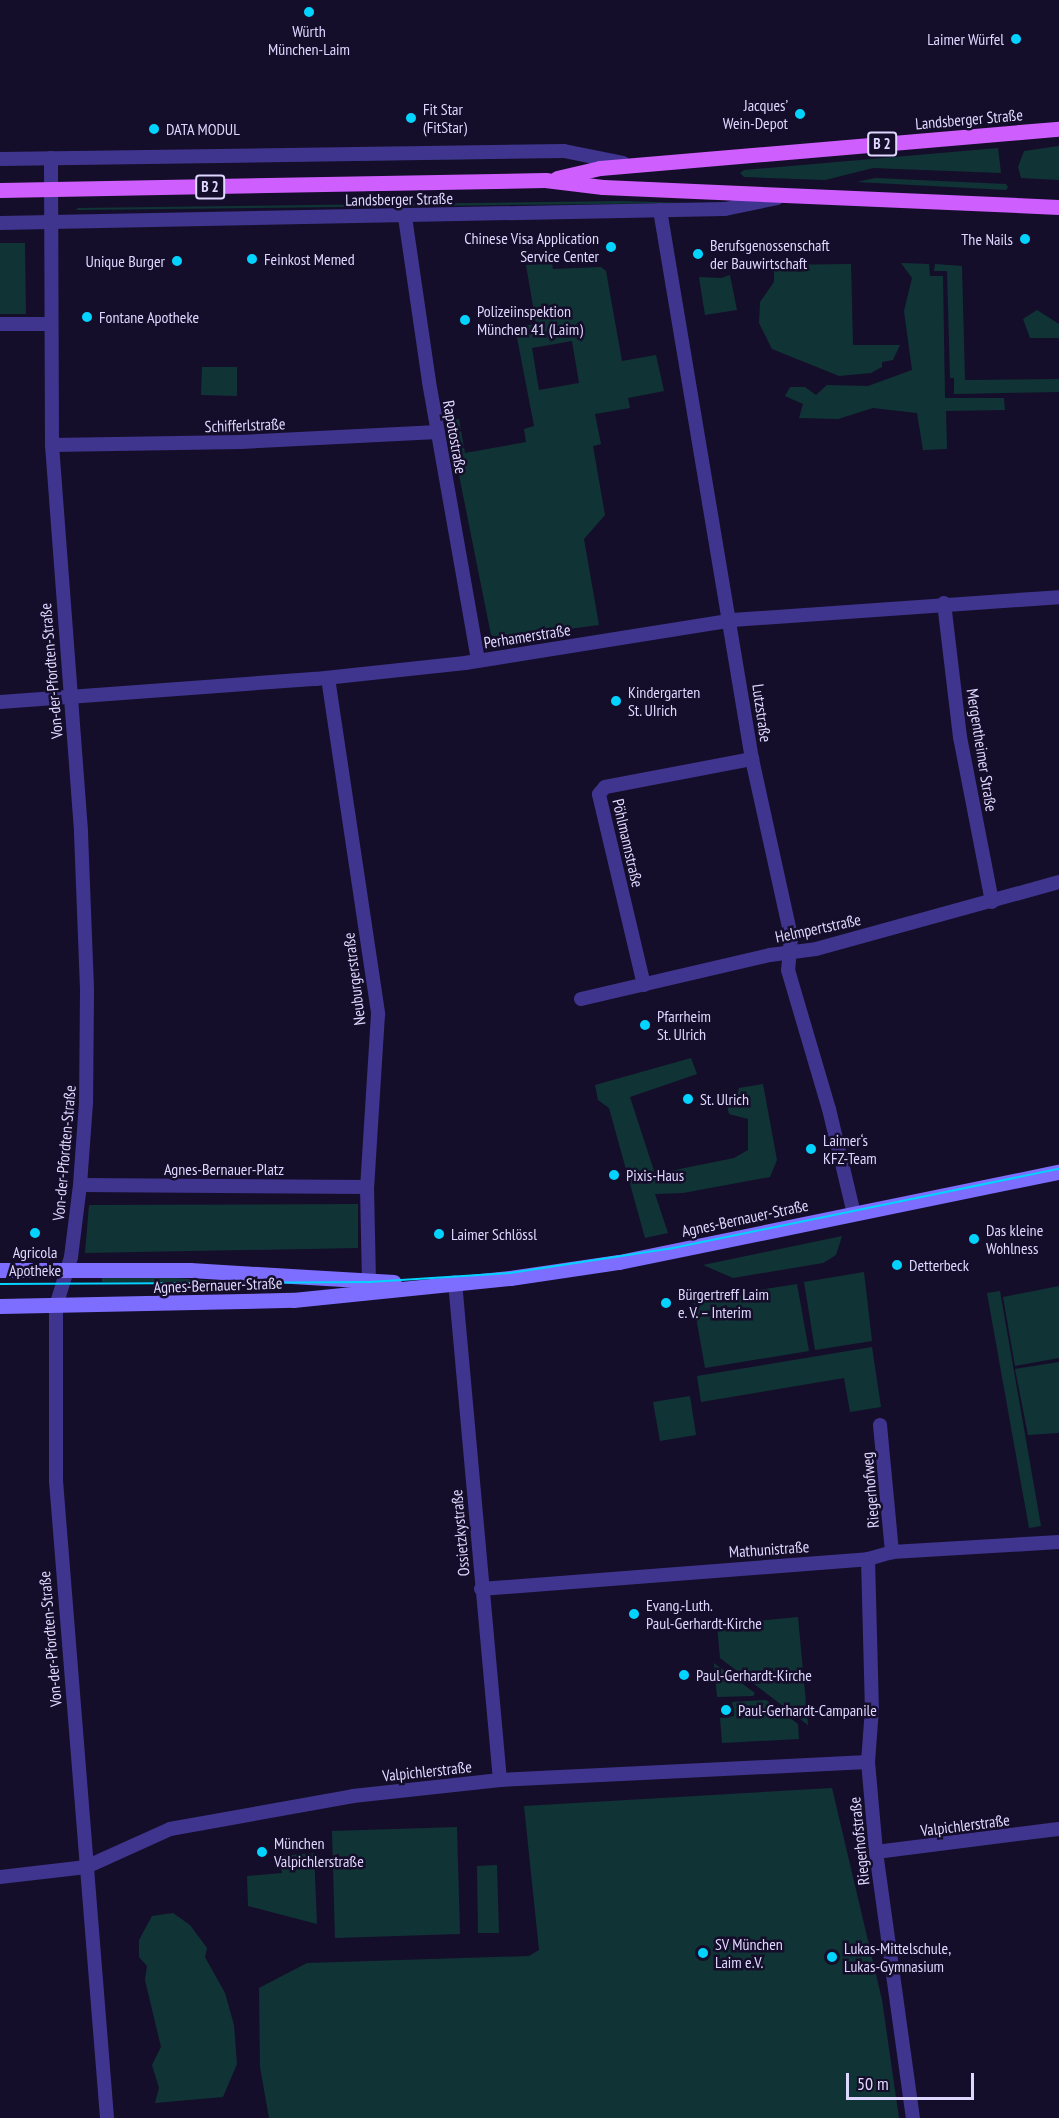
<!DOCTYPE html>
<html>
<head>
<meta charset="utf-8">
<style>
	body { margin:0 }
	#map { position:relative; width:1059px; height:2118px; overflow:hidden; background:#150e2a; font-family:"PT Sans Narrow",sans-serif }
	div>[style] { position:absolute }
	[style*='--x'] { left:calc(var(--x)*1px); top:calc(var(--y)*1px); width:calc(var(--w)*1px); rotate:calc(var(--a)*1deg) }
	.green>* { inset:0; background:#103435 }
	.minor>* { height:14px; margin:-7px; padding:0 7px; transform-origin:7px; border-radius:7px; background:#3f358e }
	.secondary>* { height:15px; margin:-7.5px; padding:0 7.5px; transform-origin:7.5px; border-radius:7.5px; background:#7d6eff }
	.primary>* { height:15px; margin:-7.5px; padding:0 7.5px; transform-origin:7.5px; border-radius:7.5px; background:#cf5eff }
	.tram>* { height:1.5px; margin:-0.75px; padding:0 0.75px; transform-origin:0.75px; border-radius:0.75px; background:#03d3ff }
	.dots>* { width:16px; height:16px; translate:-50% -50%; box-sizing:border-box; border:3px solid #150e2a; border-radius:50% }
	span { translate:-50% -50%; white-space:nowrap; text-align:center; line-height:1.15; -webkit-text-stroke:5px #150e2a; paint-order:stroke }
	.shield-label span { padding:2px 4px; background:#150e2a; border:2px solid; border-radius:4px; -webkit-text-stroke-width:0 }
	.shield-label { font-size:15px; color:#dfd7ff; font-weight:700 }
	.poi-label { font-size:16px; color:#dfd7ff }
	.right { translate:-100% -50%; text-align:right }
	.left { translate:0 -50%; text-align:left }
	.street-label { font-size:16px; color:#dfd7ff }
	.scale { position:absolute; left:846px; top:2073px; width:128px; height:27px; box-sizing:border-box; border:3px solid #dfd7ff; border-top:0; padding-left:8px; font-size:18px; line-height:21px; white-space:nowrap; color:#dfd7ff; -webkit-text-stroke:4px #150e2a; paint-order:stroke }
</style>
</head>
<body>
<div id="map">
	<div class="green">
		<i style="clip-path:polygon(1059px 146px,1059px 180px,1021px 178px,1018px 167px,1024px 151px)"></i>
		<i style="clip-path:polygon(998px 148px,1001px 173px,873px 168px,825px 180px,744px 177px,740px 173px,744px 170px)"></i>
		<i style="clip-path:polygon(492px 155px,492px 159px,62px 164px)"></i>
		<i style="clip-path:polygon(875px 178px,1006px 184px,1008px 187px,1006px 190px,857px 182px)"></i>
		<i style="clip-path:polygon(621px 201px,687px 203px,76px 210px,78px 208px)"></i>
		<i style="clip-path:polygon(0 243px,25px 243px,26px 314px,0 314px)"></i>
		<i style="clip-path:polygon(evenodd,552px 263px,553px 269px,601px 267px,606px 271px,622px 361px,656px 355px,664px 391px,628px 398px,630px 408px,595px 414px,601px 444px,593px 446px,605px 515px,584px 539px,599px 625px,500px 638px,491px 635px,448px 420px,459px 419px,465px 453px,526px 442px,524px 429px,534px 426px,515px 327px,536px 324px,526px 265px,552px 263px,572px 341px,579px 383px,539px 390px,532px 348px,572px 341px)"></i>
		<i style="clip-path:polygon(901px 263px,929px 264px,930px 276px,943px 276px,945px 398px,1004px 398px,1005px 410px,946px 411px,947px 449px,923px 450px,917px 413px,873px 408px,838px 419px,799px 418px,803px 404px,785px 396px,790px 387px,805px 387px,816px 395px,827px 385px,868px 386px,912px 370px,904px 311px,912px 278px)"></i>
		<i style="clip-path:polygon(851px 264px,853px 345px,900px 345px,893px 360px,882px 362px,882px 367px,871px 373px,839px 376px,772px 349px,759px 323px,760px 302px,774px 282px,774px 265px)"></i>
		<i style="clip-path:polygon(935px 264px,962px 266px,965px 380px,1059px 379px,1059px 392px,954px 394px,954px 378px,950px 378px,947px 271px,934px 271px)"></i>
		<i style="clip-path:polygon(730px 275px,737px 310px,705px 315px,699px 277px,721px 278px)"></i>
		<i style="clip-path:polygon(1037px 310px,1059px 324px,1059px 338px,1030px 338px,1023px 319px)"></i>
		<i style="clip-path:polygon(202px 367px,237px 367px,237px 396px,201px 395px)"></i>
		<i style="clip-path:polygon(691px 1058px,697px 1074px,630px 1097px,655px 1174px,734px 1158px,748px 1150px,748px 1119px,729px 1114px,727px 1106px,736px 1101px,739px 1088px,763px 1084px,777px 1160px,770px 1177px,683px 1193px,655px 1194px,668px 1233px,645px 1238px,609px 1108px,598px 1100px,595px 1085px)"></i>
		<i style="clip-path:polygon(358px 1204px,358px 1248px,85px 1253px,89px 1205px)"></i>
		<i style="clip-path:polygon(842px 1236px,836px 1255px,823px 1263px,733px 1278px,703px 1265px)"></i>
		<i style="clip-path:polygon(864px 1272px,872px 1341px,815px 1350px,804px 1282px)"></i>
		<i style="clip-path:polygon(102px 1277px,175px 1278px,234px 1282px,102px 1282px)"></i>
		<i style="clip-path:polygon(797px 1284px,809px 1351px,705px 1368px,693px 1300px)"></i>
		<i style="clip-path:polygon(1059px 1286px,1059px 1358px,1015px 1366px,1003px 1297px)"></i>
		<i style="clip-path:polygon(1000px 1291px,1041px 1526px,1029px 1528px,987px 1293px)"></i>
		<i style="clip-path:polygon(872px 1347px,881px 1407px,850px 1412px,844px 1378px,701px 1402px,697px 1376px)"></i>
		<i style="clip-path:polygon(1059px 1362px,1059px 1433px,1028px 1435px,1015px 1369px)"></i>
		<i style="clip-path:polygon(690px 1396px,696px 1435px,660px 1441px,653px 1402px)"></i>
		<i style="clip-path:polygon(798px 1617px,808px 1725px,720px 1658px,717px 1625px)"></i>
		<i style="clip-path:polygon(714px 1663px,755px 1693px,753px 1696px,717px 1697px)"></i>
		<i style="clip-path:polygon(766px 1700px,798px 1724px,799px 1739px,722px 1743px,720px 1718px,734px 1716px,732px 1702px)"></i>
		<i style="clip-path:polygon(832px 1788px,882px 2000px,899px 2118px,269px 2118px,260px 2067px,259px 1988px,307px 1963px,529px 1956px,539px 1950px,524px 1806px)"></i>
		<i style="clip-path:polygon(457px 1827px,460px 1934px,335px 1938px,332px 1831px)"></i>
		<i style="clip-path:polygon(314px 1853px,317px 1924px,248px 1906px,247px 1876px,282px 1873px,281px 1856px)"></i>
		<i style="clip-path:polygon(497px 1865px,499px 1933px,478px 1933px,477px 1866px)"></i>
		<i style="clip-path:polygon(173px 1913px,190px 1925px,207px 1948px,205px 1957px,225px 1993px,234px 2025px,237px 2064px,223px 2097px,155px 2103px,159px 2088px,152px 2065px,161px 2047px,145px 1980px,147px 1966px,139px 1957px,139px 1940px,152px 1916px)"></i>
	</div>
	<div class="minor">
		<i style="--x:51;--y:158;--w:287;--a:89.8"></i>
		<i style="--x:52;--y:445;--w:389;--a:85.7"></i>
		<i style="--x:81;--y:833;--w:158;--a:87.8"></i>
		<i style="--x:87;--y:991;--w:112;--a:90.5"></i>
		<i style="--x:86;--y:1103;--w:82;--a:94.2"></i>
		<i style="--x:80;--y:1185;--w:73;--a:97.1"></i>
		<i style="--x:71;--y:1257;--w:51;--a:107"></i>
		<i style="--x:56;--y:1306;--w:175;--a:90"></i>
		<i style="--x:56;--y:1481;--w:639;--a:85.42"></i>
		<i style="--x:0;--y:159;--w:564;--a:-0.81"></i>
		<i style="--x:564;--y:151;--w:60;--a:11.5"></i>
		<i style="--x:660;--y:210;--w:557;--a:80.49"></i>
		<i style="--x:752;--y:759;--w:182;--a:77.6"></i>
		<i style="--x:791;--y:937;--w:33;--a:95"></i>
		<i style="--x:788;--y:970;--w:145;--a:73.6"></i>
		<i style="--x:829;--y:1109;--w:108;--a:76.6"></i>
		<i style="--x:405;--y:217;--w:167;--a:81.7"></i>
		<i style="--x:429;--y:382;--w:283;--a:80"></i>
		<i style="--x:0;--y:223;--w:725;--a:-1.11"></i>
		<i style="--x:725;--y:209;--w:53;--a:-11.9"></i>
		<i style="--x:0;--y:324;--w:50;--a:0"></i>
		<i style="--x:52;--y:445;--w:188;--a:-0.9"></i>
		<i style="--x:240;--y:442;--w:198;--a:-2.9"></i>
		<i style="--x:944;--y:603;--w:135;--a:83.2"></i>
		<i style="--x:960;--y:737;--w:168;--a:79"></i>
		<i style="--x:328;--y:678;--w:340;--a:81.5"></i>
		<i style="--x:378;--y:1014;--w:173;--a:93.6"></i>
		<i style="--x:367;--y:1187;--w:92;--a:88.8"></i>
		<i style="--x:0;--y:702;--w:317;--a:-4.2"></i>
		<i style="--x:316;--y:679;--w:150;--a:-6.1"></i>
		<i style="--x:465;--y:663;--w:270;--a:-9.1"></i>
		<i style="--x:732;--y:620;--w:328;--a:-4"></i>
		<i style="--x:644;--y:985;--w:196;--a:-103.3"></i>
		<i style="--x:599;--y:794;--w:9;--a:-49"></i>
		<i style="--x:605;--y:787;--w:150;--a:-10.8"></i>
		<i style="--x:581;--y:999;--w:194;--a:-13.1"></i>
		<i style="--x:770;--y:955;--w:46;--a:-7.4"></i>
		<i style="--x:816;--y:949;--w:252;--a:-15.4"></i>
		<i style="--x:80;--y:1185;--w:287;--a:0.4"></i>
		<i style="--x:455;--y:1282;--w:500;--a:84.84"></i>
		<i style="--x:880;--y:1425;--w:128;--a:84.6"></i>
		<i style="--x:868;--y:1559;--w:149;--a:88.5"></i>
		<i style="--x:872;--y:1708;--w:54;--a:94.2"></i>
		<i style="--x:868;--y:1762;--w:90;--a:84.9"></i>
		<i style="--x:876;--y:1852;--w:269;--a:82.1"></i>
		<i style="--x:481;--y:1589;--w:388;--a:-4.4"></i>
		<i style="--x:868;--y:1559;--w:25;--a:-16"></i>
		<i style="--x:892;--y:1552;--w:167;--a:-3.4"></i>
		<i style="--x:876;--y:1852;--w:184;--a:-7.2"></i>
		<i style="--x:0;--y:1877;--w:87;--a:-6.6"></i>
		<i style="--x:86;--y:1867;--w:92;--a:-24.3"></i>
		<i style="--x:170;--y:1829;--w:186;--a:-10.2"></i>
		<i style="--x:353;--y:1796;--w:148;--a:-6.2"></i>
		<i style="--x:500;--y:1780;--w:368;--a:-2.8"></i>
	</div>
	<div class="secondary">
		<i style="--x:0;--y:1270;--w:190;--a:0"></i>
		<i style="--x:190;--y:1270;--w:204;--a:3.4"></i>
		<i style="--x:0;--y:1306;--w:293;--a:-1.2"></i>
		<i style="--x:293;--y:1300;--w:218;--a:-5.8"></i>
		<i style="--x:510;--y:1278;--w:110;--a:-8.4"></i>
		<i style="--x:619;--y:1262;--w:449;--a:-11.6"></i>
	</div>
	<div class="primary">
		<i style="--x:557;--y:178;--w:44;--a:-13.1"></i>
		<i style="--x:600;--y:168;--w:461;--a:-4.9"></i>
		<i style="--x:0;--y:190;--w:545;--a:-1.05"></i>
		<i style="--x:545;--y:180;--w:58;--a:6.9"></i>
		<i style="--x:603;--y:187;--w:456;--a:2.5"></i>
	</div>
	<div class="tram">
		<i style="--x:0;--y:1284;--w:370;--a:-0.3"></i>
		<i style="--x:370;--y:1282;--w:140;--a:-3.7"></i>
		<i style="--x:510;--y:1273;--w:165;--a:-8.7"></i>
		<i style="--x:673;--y:1248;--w:394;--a:-11.6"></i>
	</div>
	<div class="dots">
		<i style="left:309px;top:12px;background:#03d3ff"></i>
		<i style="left:1016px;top:39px;background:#03d3ff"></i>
		<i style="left:800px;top:114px;background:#03d3ff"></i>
		<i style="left:411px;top:118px;background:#03d3ff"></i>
		<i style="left:154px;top:129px;background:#03d3ff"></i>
		<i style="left:1025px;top:239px;background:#03d3ff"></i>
		<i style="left:611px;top:247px;background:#03d3ff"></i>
		<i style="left:698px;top:254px;background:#03d3ff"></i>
		<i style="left:252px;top:259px;background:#03d3ff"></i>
		<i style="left:177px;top:261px;background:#03d3ff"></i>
		<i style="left:87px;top:317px;background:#03d3ff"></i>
		<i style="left:465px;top:320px;background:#03d3ff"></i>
		<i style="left:616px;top:701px;background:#03d3ff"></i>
		<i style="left:645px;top:1025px;background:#03d3ff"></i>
		<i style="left:688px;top:1099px;background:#03d3ff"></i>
		<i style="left:811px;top:1149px;background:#03d3ff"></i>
		<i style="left:614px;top:1175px;background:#03d3ff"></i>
		<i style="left:35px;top:1233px;background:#03d3ff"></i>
		<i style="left:439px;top:1234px;background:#03d3ff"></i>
		<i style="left:974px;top:1239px;background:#03d3ff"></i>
		<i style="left:897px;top:1265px;background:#03d3ff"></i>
		<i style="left:666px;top:1303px;background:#03d3ff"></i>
		<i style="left:634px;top:1614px;background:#03d3ff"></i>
		<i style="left:684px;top:1675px;background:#03d3ff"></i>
		<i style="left:726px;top:1710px;background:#03d3ff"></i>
		<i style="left:262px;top:1852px;background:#03d3ff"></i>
		<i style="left:703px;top:1953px;background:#03d3ff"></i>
		<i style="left:832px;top:1957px;background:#03d3ff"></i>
	</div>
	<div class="shield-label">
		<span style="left:882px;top:144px">B 2</span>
		<span style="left:210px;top:187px">B 2</span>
	</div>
	<div class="poi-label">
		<span style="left:309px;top:40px">Würth<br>München-Laim</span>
		<span class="right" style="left:1004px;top:39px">Laimer Würfel</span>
		<span class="right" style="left:788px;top:114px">Jacques’<br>Wein-Depot</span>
		<span class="left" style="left:423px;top:118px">Fit Star<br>(FitStar)</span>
		<span class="left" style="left:166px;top:129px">DATA MODUL</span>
		<span class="right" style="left:599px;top:247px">Chinese Visa Application<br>Service Center</span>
		<span class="right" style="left:1013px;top:239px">The Nails</span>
		<span class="left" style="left:710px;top:254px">Berufsgenossenschaft<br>der Bauwirtschaft</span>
		<span class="left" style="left:264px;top:259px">Feinkost Memed</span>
		<span class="right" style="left:165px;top:261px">Unique Burger</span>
		<span class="left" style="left:477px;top:320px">Polizeiinspektion<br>München 41 (Laim)</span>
		<span class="left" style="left:99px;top:317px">Fontane Apotheke</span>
		<span class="left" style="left:628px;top:701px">Kindergarten<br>St. UIrich</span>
		<span class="left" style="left:657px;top:1025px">Pfarrheim<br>St. Ulrich</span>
		<span class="left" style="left:700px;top:1099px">St. Ulrich</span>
		<span class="left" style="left:823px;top:1149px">Laimer‘s<br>KFZ-Team</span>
		<span class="left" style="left:626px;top:1175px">Pixis-Haus</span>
		<span class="left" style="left:986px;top:1239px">Das kleine<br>Wohlness</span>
		<span class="left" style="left:451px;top:1234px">Laimer Schlössl</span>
		<span style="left:35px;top:1261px">Agricola<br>Apotheke</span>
		<span class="left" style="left:909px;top:1265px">Detterbeck</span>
		<span class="left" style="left:678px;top:1303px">Bürgertreff Laim<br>e. V. – Interim</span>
		<span class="left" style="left:646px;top:1614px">Evang.-Luth.<br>Paul-Gerhardt-Kirche</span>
		<span class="left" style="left:696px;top:1675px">Paul-Gerhardt-Kirche</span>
		<span class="left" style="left:738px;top:1710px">Paul-Gerhardt-Campanile</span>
		<span class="left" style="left:274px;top:1852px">München<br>Valpichlerstraße</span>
		<span class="left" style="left:715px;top:1953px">SV München<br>Laim e.V.</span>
		<span class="left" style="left:844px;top:1957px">Lukas-Mittelschule,<br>Lukas-Gymnasium</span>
	</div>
	<div class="street-label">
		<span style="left:969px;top:119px;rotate:-5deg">Landsberger Straße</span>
		<span style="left:399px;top:199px;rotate:-1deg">Landsberger Straße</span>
		<span style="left:245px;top:425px;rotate:-2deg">Schifferlstraße</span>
		<span style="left:455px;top:437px;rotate:80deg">Rapotostraße</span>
		<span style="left:527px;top:636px;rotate:-9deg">Perhamerstraße</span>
		<span style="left:51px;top:671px;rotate:-95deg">Von-der-Pfordten-Straße</span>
		<span style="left:762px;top:713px;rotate:82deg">Lutzstraße</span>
		<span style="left:982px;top:750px;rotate:81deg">Mergentheimer Straße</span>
		<span style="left:628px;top:843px;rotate:77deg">Pöhlmannstraße</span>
		<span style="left:818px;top:928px;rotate:-12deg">Helmpertstraße</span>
		<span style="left:354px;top:979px;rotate:-97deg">Neuburgerstraße</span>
		<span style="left:64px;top:1153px;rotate:-85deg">Von-der-Pfordten-Straße</span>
		<span style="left:224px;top:1169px">Agnes-Bernauer-Platz</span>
		<span style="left:745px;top:1218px;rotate:-12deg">Agnes-Bernauer-Straße</span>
		<span style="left:218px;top:1285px;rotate:-2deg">Agnes-Bernauer-Straße</span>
		<span style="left:870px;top:1490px;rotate:-95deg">Riegerhofweg</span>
		<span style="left:460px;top:1533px;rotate:-95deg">Ossietzkystraße</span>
		<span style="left:769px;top:1549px;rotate:-4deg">Mathunistraße</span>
		<span style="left:50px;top:1639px;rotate:-95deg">Von-der-Pfordten-Straße</span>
		<span style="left:427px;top:1771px;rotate:-6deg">Valpichlerstraße</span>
		<span style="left:965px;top:1825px;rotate:-7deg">Valpichlerstraße</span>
		<span style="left:859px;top:1841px;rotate:-96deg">Riegerhofstraße</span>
	</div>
	<div class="scale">50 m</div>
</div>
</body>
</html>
